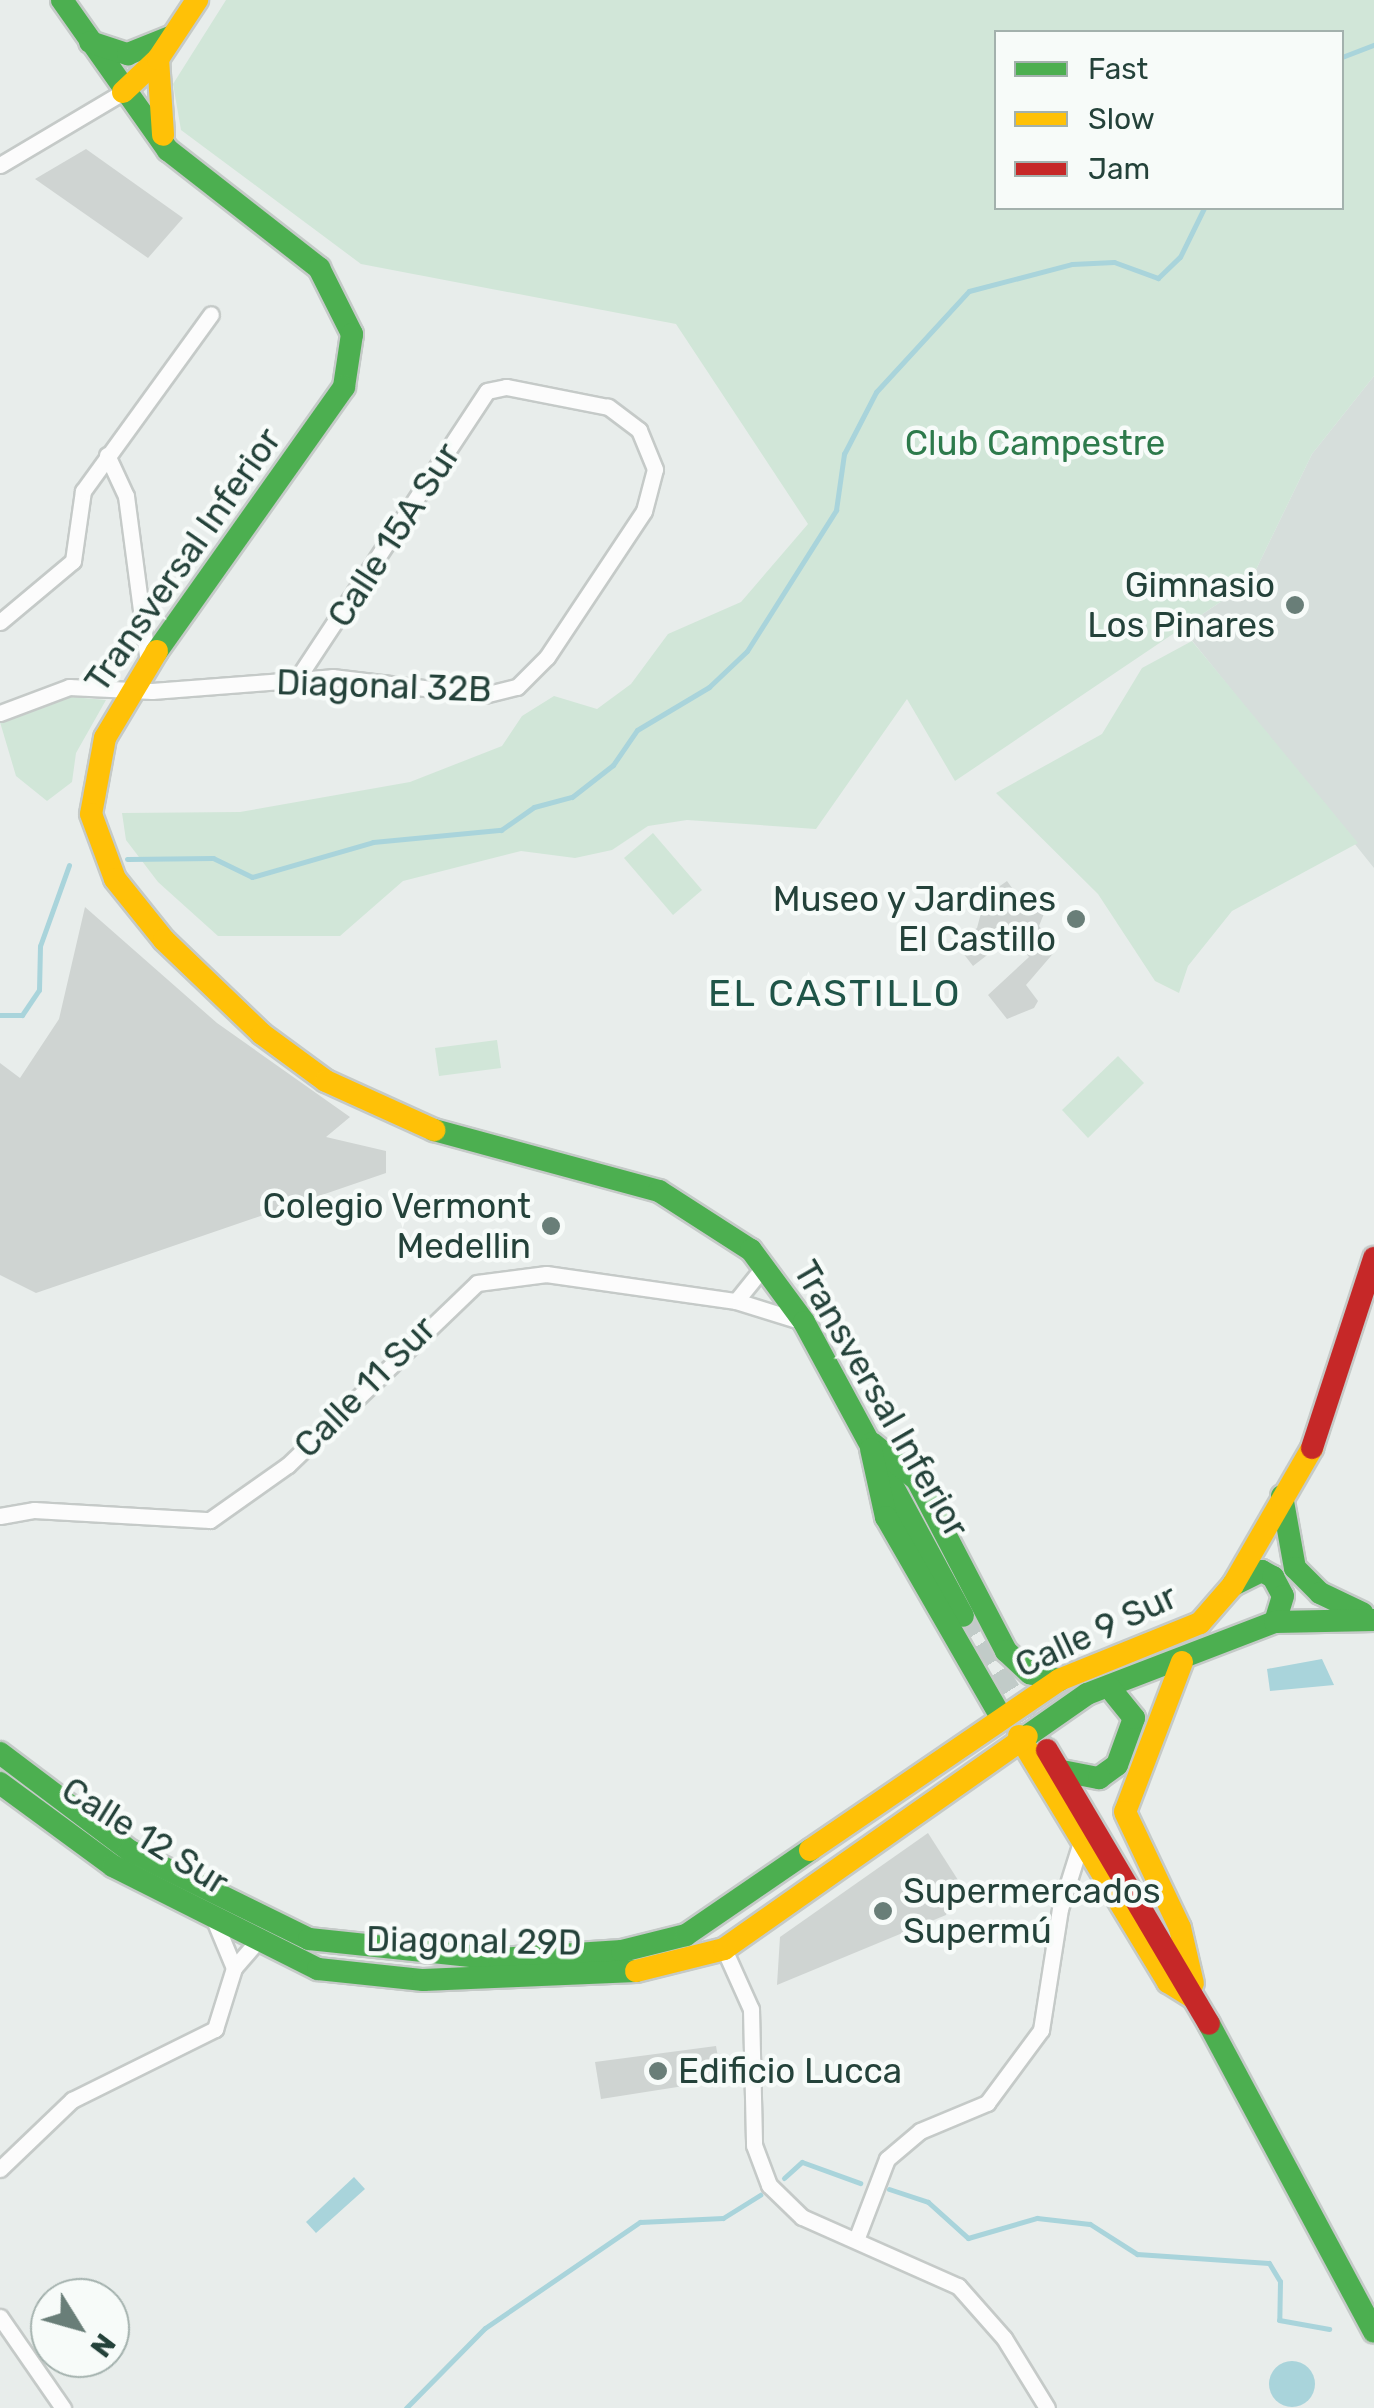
<!DOCTYPE html>
<html>
<head>
<meta charset="utf-8">
<style>
	body { margin:0 }
	#map { position:relative; width:1374px; height:2408px; overflow:hidden; background:#e8edeb; font-family:Rubik,sans-serif }
	div>[style] { position:absolute }
	[style*='--x'] { left:calc(var(--x)*1px); top:calc(var(--y)*1px); width:calc(var(--w)*1px); rotate:calc(var(--a)*1deg) }
	.built>* { inset:0; background:#d6dedb }
	.green>* { inset:0; background:#d1e6d8 }
	.water>* { inset:0; background:#a9d4db }
	.round { border-radius:50% }
	.stream>* { height:5px; margin:-2.5px; padding:0 2.5px; transform-origin:2.5px; border-radius:2.5px; background:#a9d4db }
	.building>* { inset:0; background:#cfd4d2 }
	.secondary-tunnel>* { height:22px; margin-top:-11px; transform-origin:0; background:repeating-linear-gradient(90deg,#c1cbc8 0 22px,transparent 0 33px) }
	.roads { filter:drop-shadow(2px 0 #c5cac8) drop-shadow(-2px 0 #c5cac8) drop-shadow(0 2px #c5cac8) drop-shadow(0 -2px #c5cac8) }
	.street>* { height:15px; margin:-7.5px; padding:0 7.5px; transform-origin:7.5px; border-radius:7.5px; background:#fcfcfc }
	.fast>* { height:22px; margin:-11px; padding:0 11px; transform-origin:11px; border-radius:11px; background:#4caf50 }
	.slow>* { height:22px; margin:-11px; padding:0 11px; transform-origin:11px; border-radius:11px; background:#ffc107 }
	.jam>* { height:22px; margin:-11px; padding:0 11px; transform-origin:11px; border-radius:11px; background:#c62828 }
	.dots>* { width:28px; height:28px; translate:-50% -50%; box-sizing:border-box; border:5px solid #f7fbf9; border-radius:50% }
	span { translate:-50% -50%; white-space:nowrap; text-align:center; line-height:1.15; -webkit-text-stroke:9px #f7fbf9; paint-order:stroke }
	.park-label { font-size:35px; color:#2d7a4b }
	.street-label { font-size:35px; color:#24423a }
	.poi-label { font-size:35px; color:#24423a }
	.right { translate:-100% -50%; text-align:right }
	.left { translate:0 -50%; text-align:left }
	.neighbourhood-label { font-size:38px; color:#1f5548; letter-spacing:2.5px }
	.legend { position:absolute; left:994px; top:30px; width:350px; height:180px; box-sizing:border-box; background:#f7fbf9; border:2px solid #a3b1ad; margin:0; padding:12px 18px; list-style:none; font-size:30px; color:#24423a }
	.legend li { display:flex; align-items:center; gap:20px; height:50px }
	.legend b { width:50px; border:2px solid #a3b1ad }
	.north { position:absolute; left:30px; top:2278px; width:100px; height:100px; box-sizing:border-box; background:#f7fbf9; border:2px solid #a3b1ad; border-radius:50%; rotate:127deg; font-size:28px; font-weight:700; line-height:40px; text-align:center; color:#24423a }
	.north::after { content:''; display:block; margin:auto; width:35px; height:45px; background:#697e78; clip-path:polygon(50% 0,100% 100%,50% 72%,0 100%) }
</style>
</head>
<body>
<div id="map">
	<div class="built">
		<i style="clip-path:polygon(1374px 376px,1374px 868px,1182px 628px,1250px 582px,1312px 454px)"></i>
	</div>
	<div class="green">
		<i style="clip-path:polygon(evenodd,226px 0,1374px 0,1374px 376px,1312px 454px,1250px 582px,955px 781px,907px 699px,816px 829px,687px 820px,648px 826px,612px 850px,575px 858px,521px 851px,403px 881px,340px 936px,218px 936px,158px 882px,126px 840px,122px 813px,240px 812px,410px 782px,502px 746px,522px 716px,554px 696px,597px 709px,631px 684px,668px 634px,741px 602px,808px 524px,676px 324px,361px 264px,181px 130px,173px 84px,226px 0,996px 32px,1342px 32px,1342px 208px,996px 208px,996px 32px)"></i>
		<i style="clip-path:polygon(1192px 641px,1358px 843px,1232px 911px,1188px 966px,1179px 993px,1155px 981px,1098px 894px,996px 793px,1102px 734px,1142px 668px)"></i>
		<i style="clip-path:polygon(73px 697px,106px 700px,76px 753px,72px 782px,47px 801px,16px 776px,0 722px,28px 703px)"></i>
		<i style="clip-path:polygon(653px 833px,702px 890px,673px 915px,624px 858px)"></i>
		<i style="clip-path:polygon(497px 1040px,501px 1068px,439px 1076px,435px 1048px)"></i>
		<i style="clip-path:polygon(1118px 1056px,1144px 1083px,1088px 1138px,1062px 1110px)"></i>
	</div>
	<div class="water">
		<i style="clip-path:polygon(1322px 1659px,1334px 1685px,1270px 1691px,1267px 1669px)"></i>
		<i style="clip-path:polygon(354px 2177px,365px 2189px,316px 2233px,306px 2222px)"></i>
		<i class="round" style="left:1269px;top:2361px;width:46px;height:46px"></i>
	</div>
	<div class="stream">
		<i style="--x:1342;--y:57;--w:34;--a:-21"></i>
		<i style="--x:127;--y:859;--w:86;--a:-0.7"></i>
		<i style="--x:213;--y:858;--w:43;--a:26"></i>
		<i style="--x:252;--y:877;--w:126;--a:-16.1"></i>
		<i style="--x:373;--y:842;--w:129;--a:-5.4"></i>
		<i style="--x:501;--y:830;--w:40;--a:-34.9"></i>
		<i style="--x:534;--y:807;--w:39;--a:-15"></i>
		<i style="--x:572;--y:797;--w:52;--a:-38"></i>
		<i style="--x:613;--y:765;--w:42;--a:-55.6"></i>
		<i style="--x:637;--y:730;--w:84;--a:-30.8"></i>
		<i style="--x:709;--y:687;--w:52;--a:-43.5"></i>
		<i style="--x:747;--y:651;--w:167;--a:-57.7"></i>
		<i style="--x:836;--y:510;--w:57;--a:-81.9"></i>
		<i style="--x:844;--y:454;--w:70;--a:-62.7"></i>
		<i style="--x:876;--y:392;--w:137;--a:-47.4"></i>
		<i style="--x:969;--y:291;--w:106;--a:-14.7"></i>
		<i style="--x:1072;--y:264;--w:42;--a:-2.7"></i>
		<i style="--x:1114;--y:262;--w:47;--a:20"></i>
		<i style="--x:1158;--y:278;--w:30;--a:-44"></i>
		<i style="--x:1180;--y:257;--w:55;--a:-63.9"></i>
		<i style="--x:0;--y:1015;--w:22;--a:0"></i>
		<i style="--x:22;--y:1015;--w:30;--a:-56"></i>
		<i style="--x:39;--y:990;--w:44;--a:-88.7"></i>
		<i style="--x:40;--y:946;--w:86;--a:-70.3"></i>
		<i style="--x:784;--y:2178;--w:24;--a:-42"></i>
		<i style="--x:802;--y:2162;--w:62;--a:19.9"></i>
		<i style="--x:889;--y:2189;--w:41;--a:18.4"></i>
		<i style="--x:928;--y:2202;--w:54;--a:42"></i>
		<i style="--x:968;--y:2238;--w:72;--a:-16.2"></i>
		<i style="--x:1037;--y:2218;--w:53;--a:6.5"></i>
		<i style="--x:1090;--y:2224;--w:56;--a:32.6"></i>
		<i style="--x:1137;--y:2254;--w:132;--a:3.9"></i>
		<i style="--x:1269;--y:2263;--w:21;--a:59"></i>
		<i style="--x:1280;--y:2281;--w:39;--a:91"></i>
		<i style="--x:1279;--y:2320;--w:51;--a:10.2"></i>
		<i style="--x:406;--y:2408;--w:112;--a:-45.4"></i>
		<i style="--x:485;--y:2328;--w:188;--a:-34.4"></i>
		<i style="--x:640;--y:2222;--w:83;--a:-2.8"></i>
		<i style="--x:723;--y:2218;--w:44;--a:-31.9"></i>
	</div>
	<div class="building">
		<i style="clip-path:polygon(86px 149px,183px 218px,148px 258px,35px 179px)"></i>
		<i style="clip-path:polygon(1007px 881px,1023px 903px,1045px 911px,1039px 926px,1057px 949px,1026px 985px,1038px 1001px,1034px 1008px,1007px 1019px,988px 995px,1029px 957px,1012px 936px,973px 966px,956px 944px,977px 928px,981px 913px,1000px 907px,990px 893px)"></i>
		<i style="clip-path:polygon(85px 907px,217px 1023px,350px 1117px,326px 1137px,386px 1151px,386px 1173px,36px 1293px,0 1275px,0 1063px,20px 1078px,59px 1019px)"></i>
		<i style="clip-path:polygon(928px 1833px,958px 1880px,946px 1915px,777px 1985px,780px 1937px)"></i>
		<i style="clip-path:polygon(716px 2046px,722px 2080px,601px 2099px,595px 2062px)"></i>
	</div>
	<div class="secondary-tunnel">
		<i style="--x:963;--y:1616;--w:155;--a:58"></i>
	</div>
	<div class="roads">
		<div class="street">
			<i style="--x:0;--y:165;--w:143;--a:-30.7"></i>
			<i style="--x:107;--y:455;--w:45;--a:65.1"></i>
			<i style="--x:126;--y:496;--w:168;--a:82.5"></i>
			<i style="--x:0;--y:622;--w:95;--a:-39.9"></i>
			<i style="--x:73;--y:561;--w:71;--a:-81.9"></i>
			<i style="--x:83;--y:491;--w:218;--a:-54.1"></i>
			<i style="--x:0;--y:713;--w:74;--a:-20.6"></i>
			<i style="--x:69;--y:687;--w:83;--a:2.8"></i>
			<i style="--x:152;--y:691;--w:181;--a:-4.4"></i>
			<i style="--x:332;--y:677;--w:153;--a:6.8"></i>
			<i style="--x:484;--y:695;--w:34;--a:-14"></i>
			<i style="--x:517;--y:687;--w:42;--a:-45"></i>
			<i style="--x:547;--y:657;--w:175;--a:-56.4"></i>
			<i style="--x:644;--y:511;--w:43;--a:-75.3"></i>
			<i style="--x:655;--y:469;--w:42;--a:-112.3"></i>
			<i style="--x:639;--y:430;--w:39;--a:-143"></i>
			<i style="--x:608;--y:407;--w:104;--a:-168.9"></i>
			<i style="--x:506;--y:387;--w:19;--a:168"></i>
			<i style="--x:487;--y:391;--w:344;--a:123.4"></i>
			<i style="--x:736;--y:1301;--w:46;--a:-51.1"></i>
			<i style="--x:0;--y:1516;--w:35;--a:-10"></i>
			<i style="--x:34;--y:1510;--w:176;--a:3.3"></i>
			<i style="--x:210;--y:1520;--w:95;--a:-35.2"></i>
			<i style="--x:288;--y:1465;--w:262;--a:-43.9"></i>
			<i style="--x:477;--y:1283;--w:70;--a:-7.4"></i>
			<i style="--x:546;--y:1274;--w:192;--a:8.1"></i>
			<i style="--x:736;--y:1301;--w:70;--a:17.4"></i>
			<i style="--x:724;--y:1949;--w:66;--a:65.8"></i>
			<i style="--x:751;--y:2009;--w:136;--a:88.7"></i>
			<i style="--x:754;--y:2145;--w:43;--a:69.4"></i>
			<i style="--x:769;--y:2185;--w:46;--a:44.1"></i>
			<i style="--x:802;--y:2217;--w:171;--a:23.9"></i>
			<i style="--x:958;--y:2286;--w:69;--a:48.5"></i>
			<i style="--x:1004;--y:2338;--w:82;--a:58.4"></i>
			<i style="--x:234;--y:1968;--w:33;--a:-49"></i>
			<i style="--x:0;--y:2169;--w:100;--a:-43.8"></i>
			<i style="--x:72;--y:2100;--w:160;--a:-26.4"></i>
			<i style="--x:215;--y:2029;--w:64;--a:-72.7"></i>
			<i style="--x:234;--y:1968;--w:50;--a:-112.4"></i>
			<i style="--x:856;--y:2240;--w:87;--a:-69.1"></i>
			<i style="--x:887;--y:2159;--w:43;--a:-40.3"></i>
			<i style="--x:920;--y:2131;--w:73;--a:-22.7"></i>
			<i style="--x:987;--y:2103;--w:91;--a:-53.5"></i>
			<i style="--x:1041;--y:2030;--w:122;--a:-81.1"></i>
			<i style="--x:1060;--y:1909;--w:67;--a:-72.6"></i>
			<i style="--x:0;--y:2317;--w:111;--a:55.3"></i>
		</div>
		<div class="fast">
			<i style="--x:62;--y:0;--w:184;--a:54.8"></i>
			<i style="--x:168;--y:150;--w:192;--a:38"></i>
			<i style="--x:319;--y:268;--w:74;--a:63.4"></i>
			<i style="--x:352;--y:334;--w:54;--a:98.6"></i>
			<i style="--x:344;--y:387;--w:324;--a:125.3"></i>
			<i style="--x:90;--y:42;--w:40;--a:18"></i>
			<i style="--x:128;--y:54;--w:45;--a:-22"></i>
			<i style="--x:434;--y:1130;--w:233;--a:15.2"></i>
			<i style="--x:659;--y:1191;--w:109;--a:32.7"></i>
			<i style="--x:751;--y:1250;--w:89;--a:53.6"></i>
			<i style="--x:804;--y:1322;--w:334;--a:61.6"></i>
			<i style="--x:872;--y:1443;--w:58;--a:39.4"></i>
			<i style="--x:917;--y:1480;--w:193;--a:62.5"></i>
			<i style="--x:1006;--y:1651;--w:33;--a:43"></i>
			<i style="--x:1030;--y:1673;--w:30;--a:14"></i>
			<i style="--x:871;--y:1449;--w:70;--a:77.6"></i>
			<i style="--x:886;--y:1517;--w:231;--a:60.1"></i>
			<i style="--x:1282;--y:1496;--w:73;--a:79.8"></i>
			<i style="--x:1295;--y:1568;--w:35;--a:45"></i>
			<i style="--x:1320;--y:1593;--w:47;--a:25.5"></i>
			<i style="--x:1233;--y:1585;--w:32;--a:-26"></i>
			<i style="--x:1262;--y:1571;--w:13;--a:29"></i>
			<i style="--x:1273;--y:1577;--w:21;--a:62"></i>
			<i style="--x:1283;--y:1596;--w:27;--a:107"></i>
			<i style="--x:1027;--y:1736;--w:73;--a:-35"></i>
			<i style="--x:1087;--y:1694;--w:201;--a:-21"></i>
			<i style="--x:1275;--y:1622;--w:99;--a:-1.2"></i>
			<i style="--x:0;--y:1753;--w:163;--a:37"></i>
			<i style="--x:130;--y:1851;--w:199;--a:26.2"></i>
			<i style="--x:309;--y:1939;--w:191;--a:6"></i>
			<i style="--x:499;--y:1959;--w:123;--a:-3.7"></i>
			<i style="--x:622;--y:1951;--w:66;--a:-14"></i>
			<i style="--x:686;--y:1935;--w:150;--a:-34.4"></i>
			<i style="--x:1062;--y:1771;--w:38;--a:11"></i>
			<i style="--x:1099;--y:1778;--w:22;--a:-36"></i>
			<i style="--x:1117;--y:1765;--w:50;--a:-70.1"></i>
			<i style="--x:1134;--y:1718;--w:40;--a:-129"></i>
			<i style="--x:0;--y:1783;--w:140;--a:36.3"></i>
			<i style="--x:113;--y:1866;--w:229;--a:26.7"></i>
			<i style="--x:318;--y:1969;--w:106;--a:6"></i>
			<i style="--x:423;--y:1980;--w:213;--a:-2.4"></i>
			<i style="--x:1209;--y:2024;--w:349;--a:61.8"></i>
		</div>
		<div class="slow">
			<i style="--x:158;--y:59;--w:76;--a:86.2"></i>
			<i style="--x:123;--y:92;--w:48;--a:-43.3"></i>
			<i style="--x:158;--y:59;--w:71;--a:-56.5"></i>
			<i style="--x:157;--y:651;--w:101;--a:120.9"></i>
			<i style="--x:105;--y:738;--w:77;--a:100.4"></i>
			<i style="--x:91;--y:814;--w:69;--a:69.7"></i>
			<i style="--x:115;--y:879;--w:78;--a:51.2"></i>
			<i style="--x:164;--y:940;--w:136;--a:43.8"></i>
			<i style="--x:262;--y:1034;--w:79;--a:36.3"></i>
			<i style="--x:326;--y:1081;--w:119;--a:24.4"></i>
			<i style="--x:1182;--y:1662;--w:160;--a:110.8"></i>
			<i style="--x:1125;--y:1812;--w:128;--a:64.6"></i>
			<i style="--x:1180;--y:1928;--w:57;--a:76.9"></i>
			<i style="--x:1019;--y:1736;--w:288;--a:58.8"></i>
			<i style="--x:1168;--y:1982;--w:28;--a:32"></i>
			<i style="--x:810;--y:1850;--w:301;--a:-34.3"></i>
			<i style="--x:1059;--y:1680;--w:152;--a:-22"></i>
			<i style="--x:1200;--y:1623;--w:50;--a:-49"></i>
			<i style="--x:1233;--y:1585;--w:158;--a:-60"></i>
			<i style="--x:636;--y:1971;--w:91;--a:-14"></i>
			<i style="--x:724;--y:1949;--w:370;--a:-35.1"></i>
		</div>
		<div class="jam">
			<i style="--x:1312;--y:1448;--w:200;--a:-71.9"></i>
			<i style="--x:1047;--y:1750;--w:318;--a:59.4"></i>
		</div>
	</div>
	<div class="dots">
		<i style="left:1295px;top:605px;background:#697e78"></i>
		<i style="left:1076px;top:919px;background:#697e78"></i>
		<i style="left:551px;top:1226px;background:#697e78"></i>
		<i style="left:883px;top:1911px;background:#697e78"></i>
		<i style="left:658px;top:2071px;background:#697e78"></i>
	</div>
	<div class="park-label">
		<span style="left:1035px;top:443px">Club Campestre</span>
	</div>
	<div class="street-label">
		<span style="left:394px;top:535px;rotate:-57deg">Calle 15A Sur</span>
		<span style="left:183px;top:560px;rotate:-55deg">Transversal Inferior</span>
		<span style="left:384px;top:686px;rotate:2deg">Diagonal 32B</span>
		<span style="left:365px;top:1387px;rotate:-45deg">Calle 11 Sur</span>
		<span style="left:881px;top:1399px;rotate:60deg">Transversal Inferior</span>
		<span style="left:1096px;top:1631px;rotate:-25deg">Calle 9 Sur</span>
		<span style="left:145px;top:1836px;rotate:32deg">Calle 12 Sur</span>
		<span style="left:474px;top:1941px;rotate:1deg">Diagonal 29D</span>
	</div>
	<div class="poi-label">
		<span class="right" style="left:1275px;top:605px">Gimnasio<br>Los Pinares</span>
		<span class="right" style="left:1056px;top:919px">Museo y Jardines<br>El Castillo</span>
		<span class="right" style="left:531px;top:1226px">Colegio Vermont<br>Medellin</span>
		<span class="left" style="left:903px;top:1911px">Supermercados<br>Supermú</span>
		<span class="left" style="left:678px;top:2071px">Edificio Lucca</span>
	</div>
	<div class="neighbourhood-label">
		<span style="left:835px;top:994px">EL CASTILLO</span>
	</div>
	<ul class="legend">
	<li><b style="height:12px;background:#4caf50"></b>Fast</li>
	<li><b style="height:12px;background:#ffc107"></b>Slow</li>
	<li><b style="height:12px;background:#c62828"></b>Jam</li>
	</ul>
	<div class="north">N</div>
</div>
</body>
</html>
